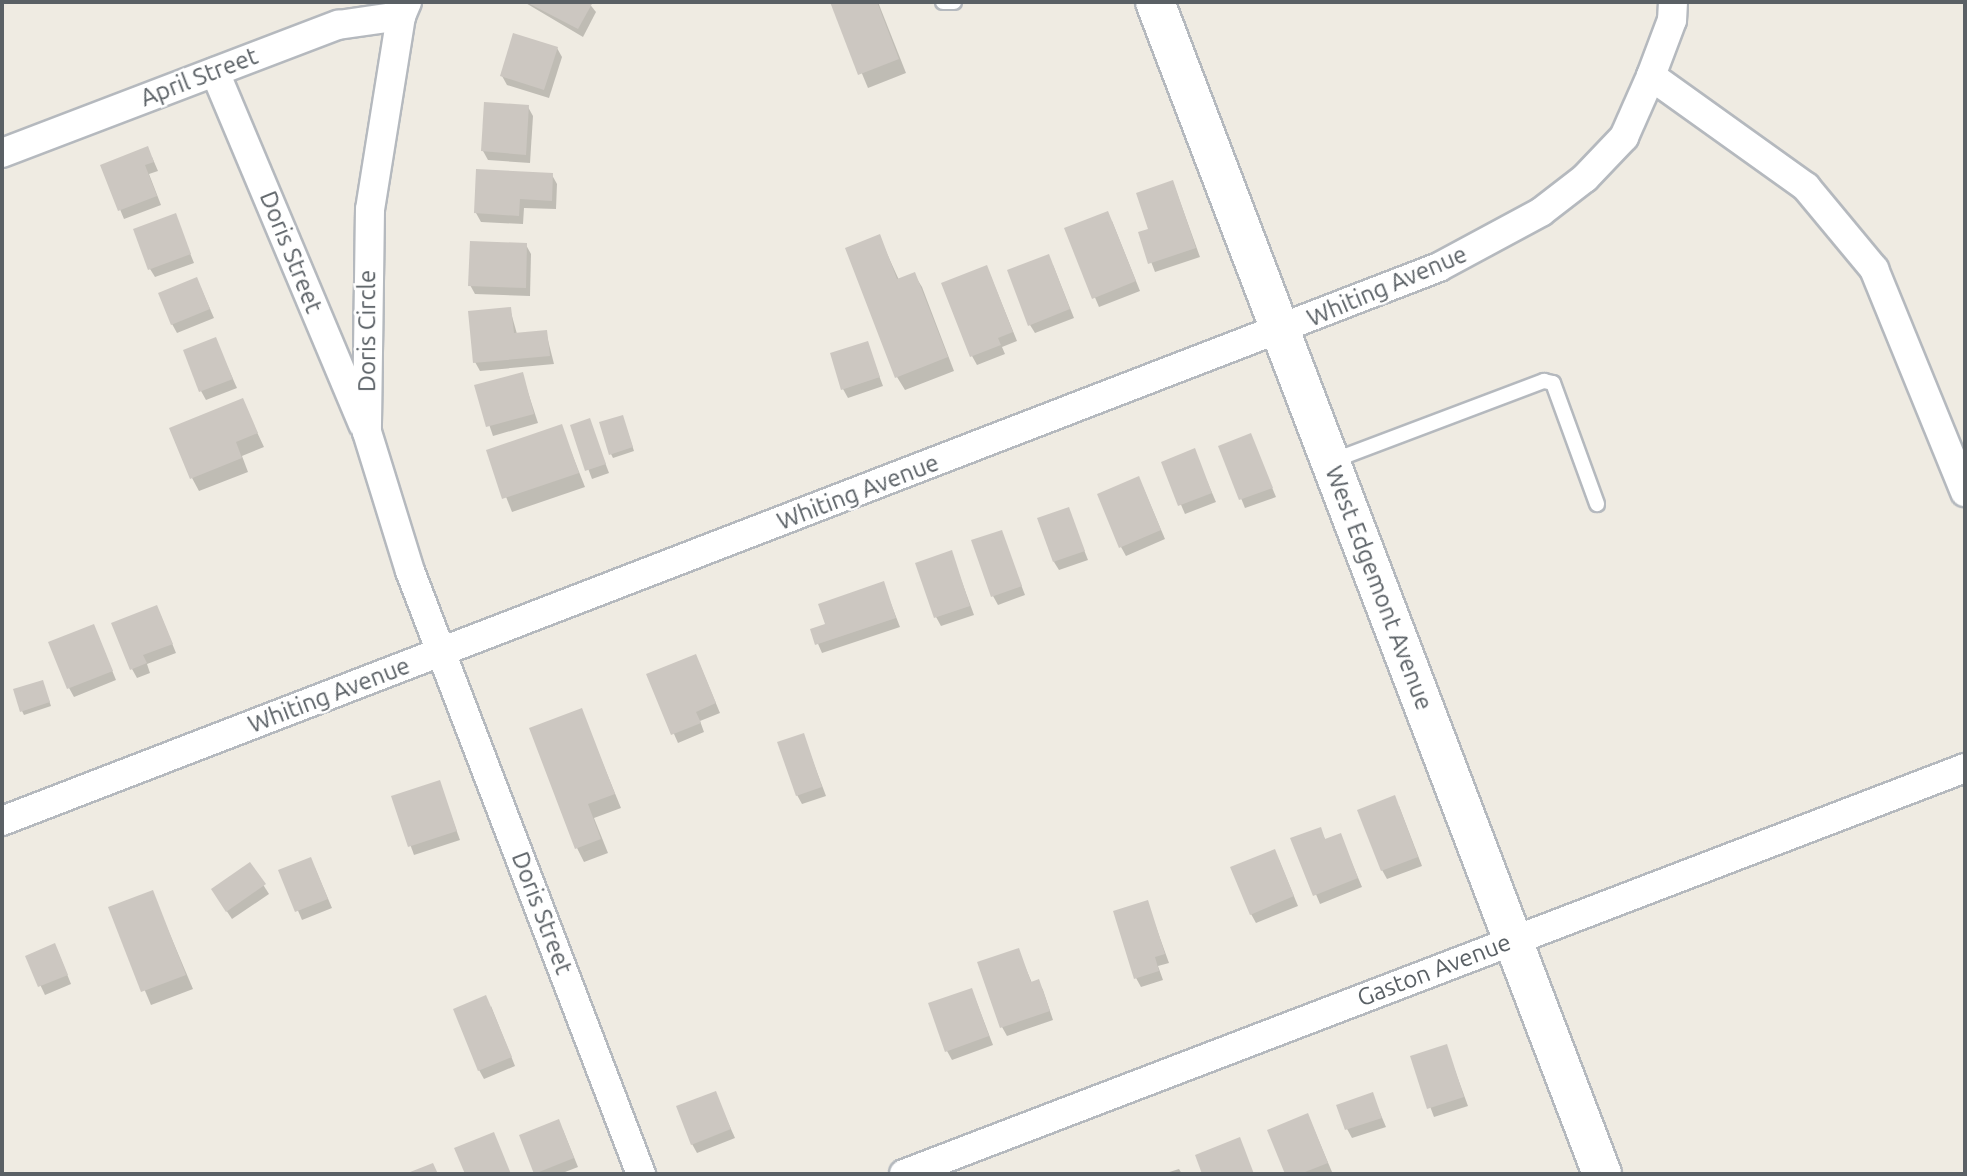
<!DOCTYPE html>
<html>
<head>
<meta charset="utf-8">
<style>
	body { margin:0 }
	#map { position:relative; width:1967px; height:1176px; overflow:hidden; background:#efebe2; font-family:Ubuntu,sans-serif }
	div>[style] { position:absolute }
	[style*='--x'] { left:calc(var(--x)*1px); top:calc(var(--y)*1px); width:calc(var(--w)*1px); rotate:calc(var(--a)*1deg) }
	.shadow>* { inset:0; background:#0003 }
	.building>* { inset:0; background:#ccc7c1 }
	.roads { filter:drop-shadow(2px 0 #b5b9be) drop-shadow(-2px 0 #b5b9be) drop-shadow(0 2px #b5b9be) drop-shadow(0 -2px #b5b9be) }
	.lane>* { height:14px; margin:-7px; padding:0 7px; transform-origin:7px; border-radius:7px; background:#fff }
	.street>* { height:28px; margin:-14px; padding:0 14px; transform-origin:14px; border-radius:14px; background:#fff }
	.secondary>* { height:38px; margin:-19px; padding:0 19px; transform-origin:19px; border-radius:19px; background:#fff }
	span { translate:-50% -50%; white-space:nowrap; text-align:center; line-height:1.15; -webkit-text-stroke:5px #fff; paint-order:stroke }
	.street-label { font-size:24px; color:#5a6065 }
	.frame { position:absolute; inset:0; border:4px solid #5a6065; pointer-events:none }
</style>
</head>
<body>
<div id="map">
	<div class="shadow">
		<i style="clip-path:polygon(524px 2px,588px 2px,596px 12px,583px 37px)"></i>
		<i style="clip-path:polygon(832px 2px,878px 2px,906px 73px,868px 88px)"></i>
		<i style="clip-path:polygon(557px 48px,562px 57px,549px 98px,507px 85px,502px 76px)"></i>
		<i style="clip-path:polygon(528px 107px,533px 116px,530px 163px,488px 160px,483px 151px)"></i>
		<i style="clip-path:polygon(152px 157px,158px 171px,149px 174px,161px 205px,124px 219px,102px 166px)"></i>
		<i style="clip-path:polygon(552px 175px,557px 184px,556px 209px,524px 208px,523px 224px,481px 222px,476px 213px)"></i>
		<i style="clip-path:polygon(1173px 182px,1200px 257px,1155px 272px,1140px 233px,1151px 230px)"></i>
		<i style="clip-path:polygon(175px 216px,194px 263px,155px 277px,150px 269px)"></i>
		<i style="clip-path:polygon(1112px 221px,1140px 291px,1099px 307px,1066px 229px)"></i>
		<i style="clip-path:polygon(879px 236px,899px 280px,914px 274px,922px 287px,954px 371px,905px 390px,897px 377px)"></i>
		<i style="clip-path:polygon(526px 245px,531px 254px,530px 296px,475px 294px,470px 285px)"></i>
		<i style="clip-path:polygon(1053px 265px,1074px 318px,1035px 333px,1030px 325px)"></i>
		<i style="clip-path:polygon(987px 267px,1017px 341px,1002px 347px,1005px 354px,977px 365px,972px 356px)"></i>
		<i style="clip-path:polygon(201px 288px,214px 318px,177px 333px,172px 324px)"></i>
		<i style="clip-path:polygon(510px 309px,517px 334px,546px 332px,554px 364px,480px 371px,475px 362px)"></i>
		<i style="clip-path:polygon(215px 339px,237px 388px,206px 400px,201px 391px)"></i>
		<i style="clip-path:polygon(867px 343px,883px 386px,848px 398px,843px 389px)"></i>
		<i style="clip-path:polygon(522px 374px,538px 423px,493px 436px,476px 386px)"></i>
		<i style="clip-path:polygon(242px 400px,264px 447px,242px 456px,248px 472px,199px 491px,192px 478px)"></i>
		<i style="clip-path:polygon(589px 420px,609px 473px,592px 479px,572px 426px)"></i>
		<i style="clip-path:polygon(624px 421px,634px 451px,613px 458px,611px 454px)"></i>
		<i style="clip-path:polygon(561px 426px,585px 487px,512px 512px,488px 451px)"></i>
		<i style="clip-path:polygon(1250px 435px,1276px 497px,1245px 508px,1220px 447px)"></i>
		<i style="clip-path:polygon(1194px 451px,1216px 502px,1185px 514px,1163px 463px)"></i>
		<i style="clip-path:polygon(1143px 487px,1165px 539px,1126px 556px,1121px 547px)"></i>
		<i style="clip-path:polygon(1068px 509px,1088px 560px,1059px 570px,1054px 562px)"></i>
		<i style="clip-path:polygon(1001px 532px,1025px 595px,998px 605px,993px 596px)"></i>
		<i style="clip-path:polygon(951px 552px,974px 615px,941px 626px,936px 617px)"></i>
		<i style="clip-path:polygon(883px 583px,900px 627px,822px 653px,812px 630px,827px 625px)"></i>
		<i style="clip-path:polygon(161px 616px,176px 653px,147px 664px,150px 673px,137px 678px,132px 669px)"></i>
		<i style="clip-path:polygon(94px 626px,116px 680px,74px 697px,69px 688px)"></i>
		<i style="clip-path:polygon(700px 665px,720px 713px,700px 721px,704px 732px,678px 743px,648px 675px)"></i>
		<i style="clip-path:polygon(44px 686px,51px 706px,24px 715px,22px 711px)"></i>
		<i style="clip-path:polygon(581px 710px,621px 808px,594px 818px,608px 853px,584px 862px,577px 848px)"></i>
		<i style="clip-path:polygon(803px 735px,826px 796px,802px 804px,797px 795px)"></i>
		<i style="clip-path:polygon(439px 782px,460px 840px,414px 855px,393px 797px)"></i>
		<i style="clip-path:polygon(1399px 806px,1422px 866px,1387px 879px,1382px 870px)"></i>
		<i style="clip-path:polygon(1320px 829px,1326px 841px,1340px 835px,1362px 887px,1320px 904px,1293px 839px)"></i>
		<i style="clip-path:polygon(1279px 860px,1298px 906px,1256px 923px,1251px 914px)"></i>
		<i style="clip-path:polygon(250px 864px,269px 894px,232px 919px,218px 898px)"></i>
		<i style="clip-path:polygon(315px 868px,332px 908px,302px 920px,281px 871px)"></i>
		<i style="clip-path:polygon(152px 892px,193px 989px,151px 1005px,110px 908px)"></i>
		<i style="clip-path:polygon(1147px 902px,1169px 963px,1158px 966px,1163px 980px,1141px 987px,1136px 978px)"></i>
		<i style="clip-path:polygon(1018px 950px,1032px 983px,1038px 981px,1043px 990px,1053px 1020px,1007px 1036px,1002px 1027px)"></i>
		<i style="clip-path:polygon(59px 954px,71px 984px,45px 995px,27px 957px)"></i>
		<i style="clip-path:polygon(972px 990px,993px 1045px,952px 1060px,947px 1051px)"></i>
		<i style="clip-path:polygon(491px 1006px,515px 1066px,484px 1079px,479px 1070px)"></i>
		<i style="clip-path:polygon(1446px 1046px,1468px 1106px,1434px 1117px,1412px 1058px)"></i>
		<i style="clip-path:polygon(715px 1093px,735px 1138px,697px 1153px,692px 1144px)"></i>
		<i style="clip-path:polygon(1372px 1094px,1386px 1127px,1352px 1138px,1347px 1129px)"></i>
		<i style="clip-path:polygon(1308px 1115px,1332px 1172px,1286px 1174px,1269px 1131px)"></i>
		<i style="clip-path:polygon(563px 1130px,578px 1167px,560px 1174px,537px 1174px,522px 1136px)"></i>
		<i style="clip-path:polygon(1179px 1169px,1182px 1174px,1163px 1174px)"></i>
	</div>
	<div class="building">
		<i style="clip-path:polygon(526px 2px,593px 2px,578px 29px)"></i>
		<i style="clip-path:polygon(830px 2px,877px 2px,899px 59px,858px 75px)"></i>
		<i style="clip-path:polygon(513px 33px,558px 47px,544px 90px,500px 76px)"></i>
		<i style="clip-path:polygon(484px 102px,529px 105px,526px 155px,481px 151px)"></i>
		<i style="clip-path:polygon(148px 146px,154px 162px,145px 165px,157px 196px,118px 211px,100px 165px)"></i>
		<i style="clip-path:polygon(476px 169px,553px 173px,552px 201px,520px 199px,519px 216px,474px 213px)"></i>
		<i style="clip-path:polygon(1173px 180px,1196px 248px,1148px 264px,1138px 232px,1148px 229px,1136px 193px)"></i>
		<i style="clip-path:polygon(1108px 211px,1136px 281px,1092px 299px,1064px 228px)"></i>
		<i style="clip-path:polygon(176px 213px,191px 254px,148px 270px,133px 229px)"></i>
		<i style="clip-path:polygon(880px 234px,897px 279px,915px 272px,948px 357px,895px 378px,845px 248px)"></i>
		<i style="clip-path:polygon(470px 241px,527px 243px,526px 288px,468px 286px)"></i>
		<i style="clip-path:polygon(1049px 254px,1070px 309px,1028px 326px,1007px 270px)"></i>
		<i style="clip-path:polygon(987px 265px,1013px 332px,998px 338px,1001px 345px,970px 357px,941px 283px)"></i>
		<i style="clip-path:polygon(197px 277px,210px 309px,171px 325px,158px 293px)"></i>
		<i style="clip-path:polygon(511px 307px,514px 333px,547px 330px,550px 356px,473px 363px,468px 311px)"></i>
		<i style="clip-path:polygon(216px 337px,233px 379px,199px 392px,183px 350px)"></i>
		<i style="clip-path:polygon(868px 341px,880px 377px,841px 390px,830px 353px)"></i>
		<i style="clip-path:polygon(523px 372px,534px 414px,486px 427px,474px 385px)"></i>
		<i style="clip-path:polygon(243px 398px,258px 433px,236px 442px,242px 458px,190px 479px,169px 428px)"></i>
		<i style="clip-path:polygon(623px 415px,633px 447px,609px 455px,599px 422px)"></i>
		<i style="clip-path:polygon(590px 418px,606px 464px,585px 471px,570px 425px)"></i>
		<i style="clip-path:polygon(562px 424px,579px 473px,502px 499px,486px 450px)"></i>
		<i style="clip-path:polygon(1251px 433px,1273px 488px,1239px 500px,1218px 446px)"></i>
		<i style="clip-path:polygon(1195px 448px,1212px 493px,1178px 506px,1161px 462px)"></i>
		<i style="clip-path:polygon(1139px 476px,1161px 530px,1119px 548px,1097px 494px)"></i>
		<i style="clip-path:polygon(1069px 507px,1085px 551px,1053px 562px,1037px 518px)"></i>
		<i style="clip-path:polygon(1002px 530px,1022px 586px,991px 597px,971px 540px)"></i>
		<i style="clip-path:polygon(952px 550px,970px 606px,934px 618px,915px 563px)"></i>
		<i style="clip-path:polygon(884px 581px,896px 618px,815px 645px,810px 629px,825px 624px,818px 604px)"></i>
		<i style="clip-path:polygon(157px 605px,173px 644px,143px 655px,147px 663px,130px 670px,111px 623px)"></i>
		<i style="clip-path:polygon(94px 624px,113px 671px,67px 689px,48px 642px)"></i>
		<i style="clip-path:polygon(696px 654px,716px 703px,696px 712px,701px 723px,671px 735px,646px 674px)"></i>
		<i style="clip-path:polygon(43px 680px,50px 702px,20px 712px,13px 689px)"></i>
		<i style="clip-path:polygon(582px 708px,615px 794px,588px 804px,601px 839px,575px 849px,529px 728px)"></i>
		<i style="clip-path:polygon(804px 733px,822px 787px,796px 796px,777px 742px)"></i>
		<i style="clip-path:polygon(440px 780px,457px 831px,408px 847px,391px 796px)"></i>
		<i style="clip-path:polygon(1395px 795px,1418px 857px,1381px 871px,1357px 810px)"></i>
		<i style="clip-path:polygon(1321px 827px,1325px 839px,1341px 833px,1358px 878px,1313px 896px,1290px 838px)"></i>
		<i style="clip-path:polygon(1275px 849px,1294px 896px,1250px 915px,1230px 867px)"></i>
		<i style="clip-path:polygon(311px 857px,328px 899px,295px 912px,278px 870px)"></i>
		<i style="clip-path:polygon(250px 862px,266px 884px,226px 912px,211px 889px)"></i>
		<i style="clip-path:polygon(153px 890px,186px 975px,141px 992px,108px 907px)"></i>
		<i style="clip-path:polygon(1148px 900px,1165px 954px,1155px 957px,1159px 971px,1134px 979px,1113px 911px)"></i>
		<i style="clip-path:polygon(55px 943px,68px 975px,38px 987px,25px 956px)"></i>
		<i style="clip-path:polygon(1019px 948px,1031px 982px,1039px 979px,1050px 1011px,1000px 1028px,977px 962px)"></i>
		<i style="clip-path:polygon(972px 988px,989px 1036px,945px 1052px,928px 1003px)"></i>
		<i style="clip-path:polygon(486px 995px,512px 1057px,478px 1071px,453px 1009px)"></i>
		<i style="clip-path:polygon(1447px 1044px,1464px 1097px,1427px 1109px,1410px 1056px)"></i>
		<i style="clip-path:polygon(716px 1091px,731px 1129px,691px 1145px,676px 1106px)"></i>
		<i style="clip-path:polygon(1373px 1092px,1382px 1118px,1345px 1130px,1336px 1105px)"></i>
		<i style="clip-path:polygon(1308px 1113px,1328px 1163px,1300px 1174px,1285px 1174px,1267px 1130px)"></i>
		<i style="clip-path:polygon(559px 1119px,574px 1158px,534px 1174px,519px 1135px)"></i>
		<i style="clip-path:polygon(494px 1132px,511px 1174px,465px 1174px,454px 1148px)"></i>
		<i style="clip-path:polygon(1240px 1137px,1254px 1174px,1202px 1174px,1195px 1155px)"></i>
		<i style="clip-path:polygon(433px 1163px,438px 1174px,405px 1174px)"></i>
	</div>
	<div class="roads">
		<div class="lane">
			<i style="--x:943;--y:2;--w:11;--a:0"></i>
			<i style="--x:1332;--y:461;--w:227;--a:-20.7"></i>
			<i style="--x:1544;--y:381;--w:9;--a:13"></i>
			<i style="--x:1553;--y:383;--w:129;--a:70"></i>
		</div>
		<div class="street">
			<i style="--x:407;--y:2;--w:15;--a:113"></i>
			<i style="--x:401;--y:16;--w:195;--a:99.1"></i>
			<i style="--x:370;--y:209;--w:223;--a:90.8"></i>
			<i style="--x:367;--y:432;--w:145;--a:72.8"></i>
			<i style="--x:410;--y:571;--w:646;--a:69.04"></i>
			<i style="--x:1673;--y:2;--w:18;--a:93"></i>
			<i style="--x:1672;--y:20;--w:60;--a:110.6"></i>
			<i style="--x:1651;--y:76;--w:191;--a:35.6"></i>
			<i style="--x:1806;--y:187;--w:107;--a:50.3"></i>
			<i style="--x:1874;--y:269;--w:241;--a:67.8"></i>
			<i style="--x:215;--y:72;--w:382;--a:67.2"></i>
			<i style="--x:2;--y:153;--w:360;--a:-20.9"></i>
			<i style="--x:338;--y:25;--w:64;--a:-8.1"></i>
			<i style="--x:2;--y:821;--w:1540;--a:-21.08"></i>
			<i style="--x:1439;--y:267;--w:116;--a:-28.3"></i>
			<i style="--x:1541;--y:212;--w:56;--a:-37.7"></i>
			<i style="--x:1585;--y:178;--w:57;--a:-46.4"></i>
			<i style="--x:1624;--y:137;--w:67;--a:-66.1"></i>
			<i style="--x:904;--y:1174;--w:1136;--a:-20.94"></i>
		</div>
		<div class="secondary">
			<i style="--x:1155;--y:2;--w:1254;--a:69.12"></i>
		</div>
	</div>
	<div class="street-label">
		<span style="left:199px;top:77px;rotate:-21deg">April Street</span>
		<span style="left:291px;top:252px;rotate:68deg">Doris Street</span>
		<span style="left:1387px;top:286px;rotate:-23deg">Whiting Avenue</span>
		<span style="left:367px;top:331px;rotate:-90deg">Doris Circle</span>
		<span style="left:858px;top:492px;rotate:-21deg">Whiting Avenue</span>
		<span style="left:1379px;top:588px;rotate:69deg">West Edgemont Avenue</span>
		<span style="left:329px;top:695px;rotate:-21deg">Whiting Avenue</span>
		<span style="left:542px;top:913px;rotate:69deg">Doris Street</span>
		<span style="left:1434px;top:970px;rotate:-21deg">Gaston Avenue</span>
	</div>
	<div class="frame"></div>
</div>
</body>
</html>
